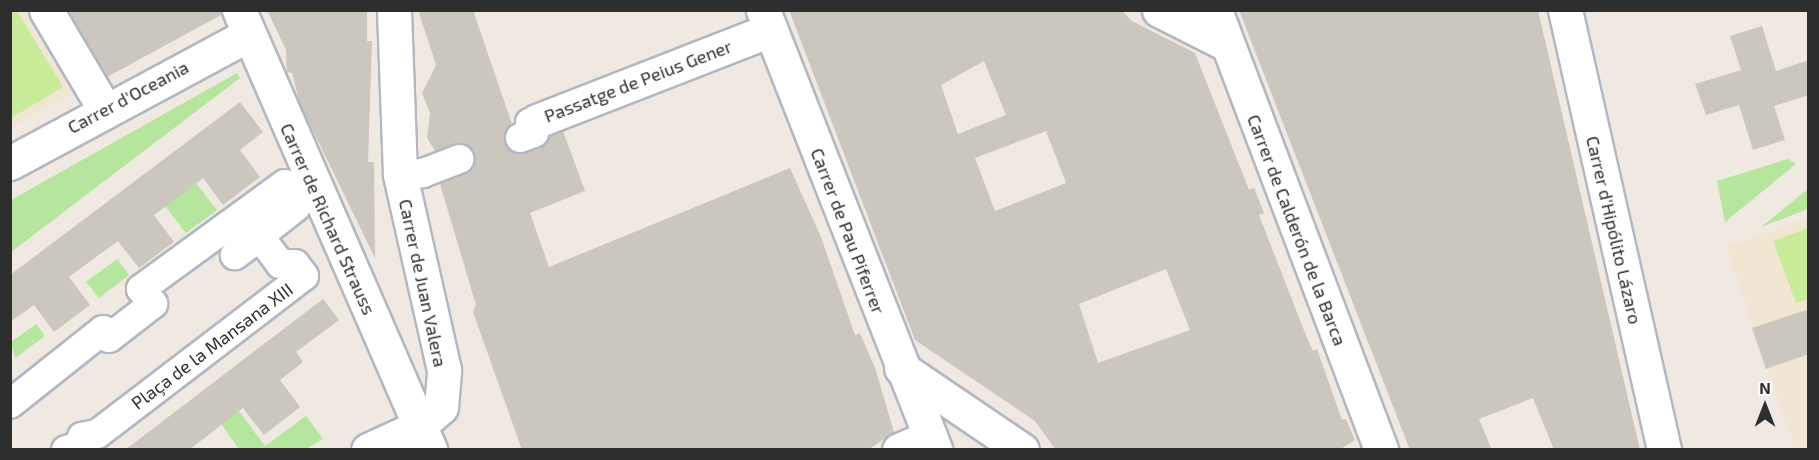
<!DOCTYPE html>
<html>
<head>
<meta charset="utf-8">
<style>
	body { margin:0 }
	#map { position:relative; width:1819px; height:460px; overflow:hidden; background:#efe9e1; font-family:"Exo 2",sans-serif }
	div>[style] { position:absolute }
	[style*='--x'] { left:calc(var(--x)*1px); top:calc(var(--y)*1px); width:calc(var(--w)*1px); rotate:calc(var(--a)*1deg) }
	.education>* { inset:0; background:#f0e6d1 }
	.green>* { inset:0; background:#b6e59e }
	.pitch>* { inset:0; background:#c9ec9a }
	.building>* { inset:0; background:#cbc7bf }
	.roads { filter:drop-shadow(2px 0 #b4b7c1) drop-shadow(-2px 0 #b4b7c1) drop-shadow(0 2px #b4b7c1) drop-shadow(0 -2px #b4b7c1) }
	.pedestrian>* { height:28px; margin:-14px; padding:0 14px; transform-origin:14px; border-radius:14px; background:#fff }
	.minor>* { height:33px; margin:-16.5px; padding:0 16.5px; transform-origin:16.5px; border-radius:16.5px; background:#fff }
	span { translate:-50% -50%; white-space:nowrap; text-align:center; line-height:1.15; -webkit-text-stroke:4.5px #fff; paint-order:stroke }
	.street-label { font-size:18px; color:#2e2e2e }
	.frame { position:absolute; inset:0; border:12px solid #2e2e2e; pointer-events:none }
	.north { position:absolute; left:1735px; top:376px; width:60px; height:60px; -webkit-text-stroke:4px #fff; paint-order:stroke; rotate:0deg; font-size:16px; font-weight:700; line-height:24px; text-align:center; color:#2e2e2e }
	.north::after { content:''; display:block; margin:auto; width:21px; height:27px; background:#2e2e2e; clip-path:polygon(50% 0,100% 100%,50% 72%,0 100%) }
</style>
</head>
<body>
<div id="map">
	<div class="education">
		<i style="clip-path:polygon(11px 11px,23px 11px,72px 93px,11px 127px)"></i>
		<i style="clip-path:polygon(1808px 218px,1808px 449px,1795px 449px,1726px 247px)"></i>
	</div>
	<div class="green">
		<i style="clip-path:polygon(237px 73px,240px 78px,11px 252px,11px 200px)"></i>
		<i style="clip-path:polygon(1788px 159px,1796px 164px,1725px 222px,1717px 181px)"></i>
		<i style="clip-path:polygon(196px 183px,217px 210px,186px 233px,165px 206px)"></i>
		<i style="clip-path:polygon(1808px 189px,1808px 209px,1761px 227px)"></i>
		<i style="clip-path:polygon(117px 259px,129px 275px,99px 298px,86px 282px)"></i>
		<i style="clip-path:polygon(36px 324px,45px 336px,15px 358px,11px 342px)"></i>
		<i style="clip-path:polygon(239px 411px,265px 446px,306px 416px,323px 439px,306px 449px,239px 449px,221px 424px)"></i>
	</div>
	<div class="pitch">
		<i style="clip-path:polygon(10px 11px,17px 11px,63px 87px,11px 118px)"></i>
		<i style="clip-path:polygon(1808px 228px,1808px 299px,1796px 303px,1773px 241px)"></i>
	</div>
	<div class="building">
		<i style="clip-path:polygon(68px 10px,221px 10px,221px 15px,107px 77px)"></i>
		<i style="clip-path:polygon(267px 10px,367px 10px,367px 41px,372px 41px,368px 162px,374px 162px,375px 258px,300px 104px,292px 73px,287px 72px,286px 50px)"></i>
		<i style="clip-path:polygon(418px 10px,473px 10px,512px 124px,504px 136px,510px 151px,518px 154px,540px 149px,550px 136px,563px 131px,585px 191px,530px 213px,549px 267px,790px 168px,821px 237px,855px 335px,860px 333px,875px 368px,894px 432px,868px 450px,522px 450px,473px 312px,476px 305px,440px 184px,471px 170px,475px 154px,461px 143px,435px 151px,427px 138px,430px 113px,422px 93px,436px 65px)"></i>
		<i style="clip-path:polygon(evenodd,789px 10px,1121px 10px,1132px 21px,1195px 53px,1249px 190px,1254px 188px,1264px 213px,1259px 215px,1307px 338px,1313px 351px,1317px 349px,1342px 420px,1346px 419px,1355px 440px,1339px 450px,1056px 450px,1035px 421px,915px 340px,789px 10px,984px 61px,1006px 115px,958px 134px,941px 85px,984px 61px,789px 10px,1046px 131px,1066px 183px,995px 211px,975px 158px,1046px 131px,789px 10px,1166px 269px,1190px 330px,1098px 363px,1079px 304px,1166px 269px)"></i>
		<i style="clip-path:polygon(1239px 10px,1538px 10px,1640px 450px,1554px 450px,1533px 398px,1479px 419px,1492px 450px,1410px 450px)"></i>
		<i style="clip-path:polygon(1762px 26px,1776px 71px,1809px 60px,1809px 95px,1774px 106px,1785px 140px,1753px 150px,1739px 105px,1706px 115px,1695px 84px,1741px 70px,1730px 36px)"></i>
		<i style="clip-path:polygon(240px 102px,263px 132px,240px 150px,260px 177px,223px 205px,203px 178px,181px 195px,154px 215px,174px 242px,139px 268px,118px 241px,96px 257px,69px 277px,90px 305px,54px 332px,34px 305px,10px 322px,10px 275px)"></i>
		<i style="clip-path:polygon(323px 299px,339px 320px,296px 352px,303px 362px,280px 380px,300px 407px,264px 435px,243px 408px,189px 450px,125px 450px)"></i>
		<i style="clip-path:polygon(1809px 309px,1809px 354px,1766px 369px,1752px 328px)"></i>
	</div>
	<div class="roads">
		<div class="pedestrian">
			<i style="--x:520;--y:138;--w:15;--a:-20"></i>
			<i style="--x:534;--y:133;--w:11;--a:-112"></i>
			<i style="--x:530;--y:123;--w:7;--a:-16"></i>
			<i style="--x:400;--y:174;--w:23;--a:-2"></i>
			<i style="--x:423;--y:173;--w:39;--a:-21"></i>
			<i style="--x:10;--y:404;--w:119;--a:-38.5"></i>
			<i style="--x:103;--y:330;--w:10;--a:53"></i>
			<i style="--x:109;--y:338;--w:56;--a:-37.7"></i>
			<i style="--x:153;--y:304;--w:19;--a:-129"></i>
			<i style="--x:141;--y:289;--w:178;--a:-36.1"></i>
			<i style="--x:285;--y:184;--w:25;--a:64"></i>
			<i style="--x:296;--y:207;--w:78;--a:141.8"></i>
			<i style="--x:235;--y:255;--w:31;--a:-36"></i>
			<i style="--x:260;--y:237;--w:34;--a:53"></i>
			<i style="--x:280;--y:264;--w:15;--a:0"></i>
			<i style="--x:295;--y:264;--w:15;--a:53"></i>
			<i style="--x:304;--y:276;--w:260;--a:142.6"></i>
			<i style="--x:97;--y:434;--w:15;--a:169"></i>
			<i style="--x:82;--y:437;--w:8;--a:67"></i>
			<i style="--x:85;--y:444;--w:20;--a:162"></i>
		</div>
		<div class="minor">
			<i style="--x:46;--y:10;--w:114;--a:59.4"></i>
			<i style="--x:239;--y:10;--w:480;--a:66.5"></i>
			<i style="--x:763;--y:10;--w:472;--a:68.6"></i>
			<i style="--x:1159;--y:10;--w:75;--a:26.9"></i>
			<i style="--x:1215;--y:10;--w:470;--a:69.3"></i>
			<i style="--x:1565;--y:10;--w:451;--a:77.3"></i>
			<i style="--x:537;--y:121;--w:250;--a:-21.3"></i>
			<i style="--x:10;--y:163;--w:270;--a:-28.3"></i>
			<i style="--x:901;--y:368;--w:146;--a:34.1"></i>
			<i style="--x:368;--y:450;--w:55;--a:-24.7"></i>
			<i style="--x:418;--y:427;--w:30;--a:-41"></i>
			<i style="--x:441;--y:407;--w:37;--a:-85"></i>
			<i style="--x:444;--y:370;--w:201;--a:-102.7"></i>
			<i style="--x:400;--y:174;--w:164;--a:-92.1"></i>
			<i style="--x:899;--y:450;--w:34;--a:-23"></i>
		</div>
	</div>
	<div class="street-label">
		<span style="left:638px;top:81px;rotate:-21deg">Passatge de Peius Gener</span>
		<span style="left:128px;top:97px;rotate:-28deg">Carrer d'Oceania</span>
		<span style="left:328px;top:219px;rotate:66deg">Carrer de Richard Strauss</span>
		<span style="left:1297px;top:230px;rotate:69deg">Carrer de Calderón de la Barca</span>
		<span style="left:1614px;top:230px;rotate:77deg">Carrer d'Hipólito Lázaro</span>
		<span style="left:848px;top:231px;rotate:69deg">Carrer de Pau Piferrer</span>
		<span style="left:423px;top:283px;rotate:78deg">Carrer de Juan Valera</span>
		<span style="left:212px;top:346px;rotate:-37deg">Plaça de la Mansana XIII</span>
	</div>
	<div class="frame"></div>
	<div class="north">N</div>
</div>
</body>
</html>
